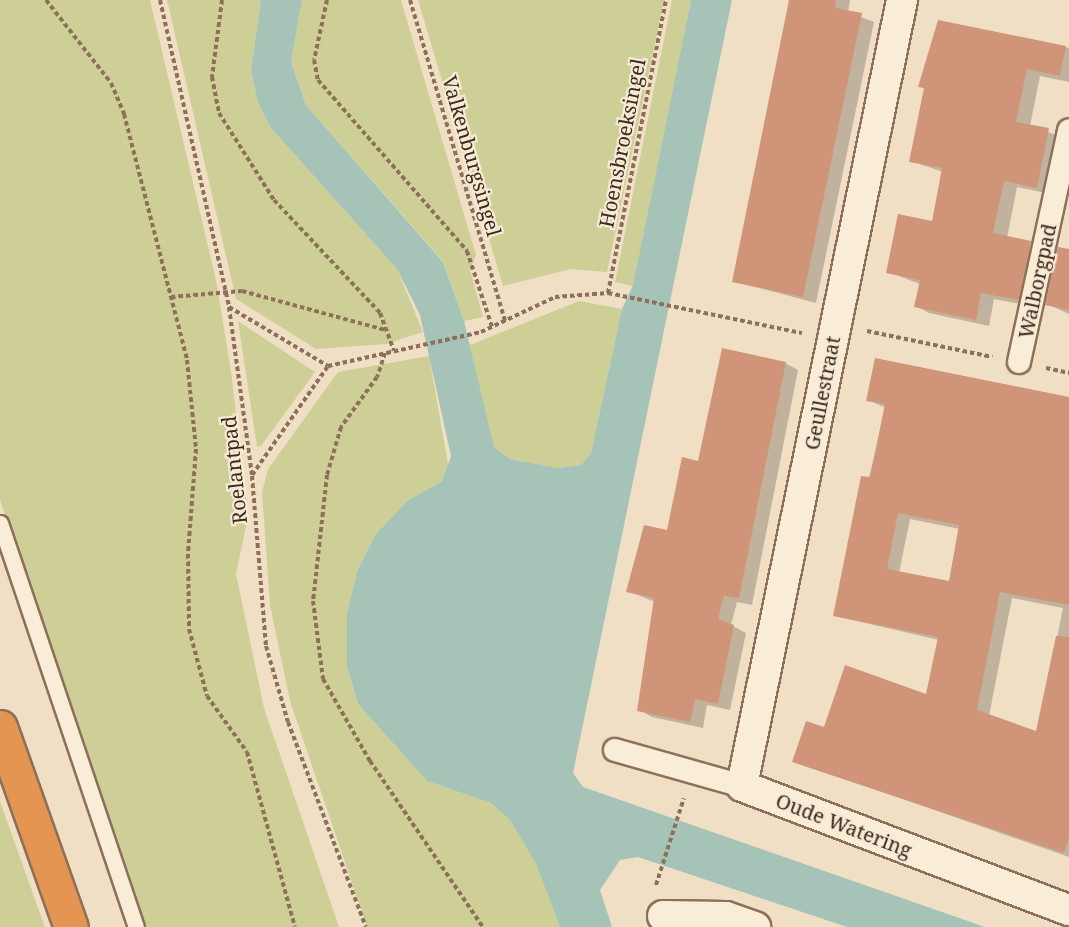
<!DOCTYPE html>
<html>
<head>
<meta charset="utf-8">
<style>
	body { margin:0 }
	#map { position:relative; width:1069px; height:927px; overflow:hidden; background:#f0dfc4; font-family:"Noto Serif",serif }
	div>[style] { position:absolute }
	[style*='--x'] { left:calc(var(--x)*1px); top:calc(var(--y)*1px); width:calc(var(--w)*1px); rotate:calc(var(--a)*1deg) }
	.green>* { inset:0; background:#cecf97 }
	.water>* { inset:0; background:#a6c3b8 }
	.shadow>* { inset:0; background:#0003 }
	.building>* { inset:0; background:#d09578 }
	.path>* { height:4px; margin-top:-2px; transform-origin:0; background:repeating-linear-gradient(90deg,#8c7059 0 4.5px,transparent 0 7.5px) }
	.roads { filter:drop-shadow(2px 0 #8c7059) drop-shadow(-2px 0 #8c7059) drop-shadow(0 2px #8c7059) drop-shadow(0 -2px #8c7059) }
	.service>* { height:15px; margin:-7.5px; padding:0 7.5px; transform-origin:7.5px; border-radius:7.5px; background:#faedd8 }
	.pedestrian>* { height:22px; margin:-11px; padding:0 11px; transform-origin:11px; border-radius:11px; background:#faedd8 }
	.minor>* { height:30px; margin:-15px; padding:0 15px; transform-origin:15px; border-radius:15px; background:#faedd8 }
	.motorway>* { height:33px; margin:-16.5px; padding:0 16.5px; transform-origin:16.5px; border-radius:16.5px; background:#e39551 }
	span { translate:-50% -50%; white-space:nowrap; text-align:center; line-height:1.15; -webkit-text-stroke:4.5px #f7ead4; paint-order:stroke }
	.street-label { font-size:20px; color:#3b291e }
</style>
</head>
<body>
<div id="map">
	<div class="green">
		<i style="clip-path:polygon(0 0,150px 0,216px 280px,231px 371px,248px 517px,236px 574px,264px 708px,339px 927px,146px 927px,0 500px)"></i>
		<i style="clip-path:polygon(167px 0,261px 0,251px 70px,258px 103px,271px 128px,397px 269px,423px 332px,386px 344px,316px 349px,236px 299px)"></i>
		<i style="clip-path:polygon(302px 0,401px 0,476px 255px,470px 270px,483px 317px,464px 321px,443px 261px,306px 105px,291px 62px)"></i>
		<i style="clip-path:polygon(418px 0,664px 0,607px 272px,571px 269px,503px 286px)"></i>
		<i style="clip-path:polygon(672px 0,691px 0,633px 286px,615px 282px)"></i>
		<i style="clip-path:polygon(579px 301px,622px 309px,591px 453px,581px 465px,558px 468px,510px 459px,494px 447px,484px 423px,470px 345px)"></i>
		<i style="clip-path:polygon(238px 321px,315px 372px,261px 446px,257px 447px)"></i>
		<i style="clip-path:polygon(429px 356px,449px 470px,442px 481px,407px 501px,375px 535px,357px 571px,347px 614px,347px 667px,358px 704px,427px 781px,491px 803px,510px 820px,536px 864px,560px 927px,367px 927px,290px 701px,270px 605px,262px 492px,268px 469px,338px 372px)"></i>
		<i style="clip-path:polygon(0 801px,3px 810px,45px 927px,0 927px)"></i>
	</div>
	<div class="water">
		<i style="clip-path:polygon(261px 0,302px 0,291px 62px,306px 105px,443px 262px,464px 321px,494px 447px,510px 459px,558px 468px,581px 465px,591px 453px,622px 309px,633px 285px,691px 0,732px 0,573px 773px,583px 787px,985px 927px,847px 927px,638px 857px,620px 860px,600px 890px,612px 927px,560px 927px,536px 864px,510px 820px,491px 803px,427px 781px,358px 704px,347px 667px,347px 614px,357px 571px,375px 535px,407px 501px,442px 481px,451px 456px,420px 315px,397px 269px,271px 128px,258px 103px,251px 70px)"></i>
	</div>
	<div class="shadow">
		<i style="clip-path:polygon(791px 0,850px 0,848px 12px,874px 22px,816px 303px,733px 281px)"></i>
		<i style="clip-path:polygon(939px 22px,1069px 48px,1069px 82px,1040px 76px,1030px 126px,1068px 139px,1056px 195px,1017px 187px,1007px 238px,1044px 250px,1032px 306px,994px 299px,989px 326px,929px 313px,916px 306px,920px 284px,888px 272px,933px 223px,943px 172px,911px 161px,925px 89px,920px 86px)"></i>
		<i style="clip-path:polygon(1069px 251px,1069px 314px,1047px 304px)"></i>
		<i style="clip-path:polygon(785px 363px,798px 370px,752px 605px,737px 602px,731px 625px,746px 633px,730px 710px,707px 705px,703px 728px,652px 717px,639px 710px,655px 602px,628px 591px,668px 532px,700px 463px)"></i>
		<i style="clip-path:polygon(evenodd,1069px 399px,1069px 857px,794px 761px,825px 729px,927px 696px,939px 640px,835px 616px,886px 408px,868px 400px,1069px 399px,910px 519px,960px 529px,950px 582px,899px 573px,910px 519px,1069px 399px,1012px 598px,1063px 608px,1038px 733px,989px 716px,1012px 598px)"></i>
	</div>
	<div class="building">
		<i style="clip-path:polygon(789px 0,836px 0,835px 8px,862px 13px,803px 297px,732px 282px)"></i>
		<i style="clip-path:polygon(938px 20px,1066px 46px,1060px 76px,1027px 69px,1016px 122px,1049px 128px,1037px 188px,1004px 181px,993px 233px,1031px 241px,1019px 300px,981px 293px,976px 320px,914px 307px,920px 280px,886px 273px,898px 214px,932px 221px,937px 195px,942px 168px,909px 162px,924px 88px,918px 87px)"></i>
		<i style="clip-path:polygon(1058px 247px,1069px 249px,1069px 310px,1045px 305px)"></i>
		<i style="clip-path:polygon(722px 348px,786px 362px,739px 598px,724px 596px,718px 619px,734px 625px,718px 704px,695px 699px,690px 722px,637px 711px,654px 598px,626px 592px,644px 525px,667px 530px,682px 457px,698px 461px)"></i>
		<i style="clip-path:polygon(evenodd,875px 358px,1069px 397px,1069px 605px,1000px 592px,977px 710px,1036px 731px,1056px 636px,1069px 637px,1069px 837px,1064px 853px,792px 762px,806px 721px,824px 727px,845px 665px,926px 694px,938px 637px,833px 616px,861px 476px,870px 477px,885px 404px,866px 401px,875px 358px,898px 513px,959px 525px,949px 581px,887px 569px,898px 513px)"></i>
	</div>
	<div class="path">
		<i style="--x:46;--y:0;--w:105;--a:51.9"></i>
		<i style="--x:111;--y:83;--w:34;--a:67"></i>
		<i style="--x:124;--y:114;--w:254;--a:75.6"></i>
		<i style="--x:187;--y:360;--w:89;--a:84.2"></i>
		<i style="--x:196;--y:449;--w:105;--a:94.4"></i>
		<i style="--x:188;--y:554;--w:75;--a:89.2"></i>
		<i style="--x:189;--y:629;--w:69;--a:75"></i>
		<i style="--x:207;--y:696;--w:69;--a:54.5"></i>
		<i style="--x:247;--y:752;--w:181;--a:74.7"></i>
		<i style="--x:160;--y:0;--w:315;--a:77.3"></i>
		<i style="--x:229;--y:307;--w:171;--a:82.2"></i>
		<i style="--x:252;--y:476;--w:171;--a:85.3"></i>
		<i style="--x:266;--y:646;--w:79;--a:73.9"></i>
		<i style="--x:288;--y:722;--w:219;--a:69.2"></i>
		<i style="--x:222;--y:0;--w:78;--a:97.4"></i>
		<i style="--x:212;--y:77;--w:37;--a:79"></i>
		<i style="--x:219;--y:113;--w:103;--a:57.7"></i>
		<i style="--x:274;--y:200;--w:155;--a:46.8"></i>
		<i style="--x:380;--y:313;--w:40;--a:69.8"></i>
		<i style="--x:327;--y:0;--w:61;--a:102.2"></i>
		<i style="--x:314;--y:60;--w:20;--a:79"></i>
		<i style="--x:318;--y:80;--w:227;--a:48.9"></i>
		<i style="--x:467;--y:251;--w:80;--a:71.8"></i>
		<i style="--x:410;--y:0;--w:335;--a:73.5"></i>
		<i style="--x:608;--y:293;--w:299;--a:-78.8"></i>
		<i style="--x:171;--y:297;--w:71;--a:-4.8"></i>
		<i style="--x:242;--y:291;--w:149;--a:15.2"></i>
		<i style="--x:229;--y:307;--w:115;--a:30.8"></i>
		<i style="--x:867;--y:331;--w:128;--a:11.7"></i>
		<i style="--x:385;--y:353;--w:25;--a:108"></i>
		<i style="--x:377;--y:377;--w:62;--a:125.8"></i>
		<i style="--x:341;--y:427;--w:50;--a:106.3"></i>
		<i style="--x:327;--y:475;--w:127;--a:96.3"></i>
		<i style="--x:313;--y:601;--w:79;--a:82.7"></i>
		<i style="--x:323;--y:679;--w:95;--a:60.2"></i>
		<i style="--x:370;--y:761;--w:201;--a:55.8"></i>
		<i style="--x:1046;--y:368;--w:24;--a:12"></i>
		<i style="--x:252;--y:475;--w:133;--a:-55.1"></i>
		<i style="--x:328;--y:366;--w:157;--a:-12.5"></i>
		<i style="--x:481;--y:332;--w:82;--a:-25.3"></i>
		<i style="--x:555;--y:297;--w:53;--a:-4.3"></i>
		<i style="--x:608;--y:293;--w:198;--a:11.7"></i>
		<i style="--x:656;--y:885;--w:91;--a:-72.2"></i>
	</div>
	<div class="roads">
		<div class="service">
			<i style="--x:0;--y:523;--w:426;--a:71.4"></i>
		</div>
		<div class="pedestrian">
			<i style="--x:1019;--y:362;--w:237;--a:-77.8"></i>
			<i style="--x:615;--y:750;--w:132;--a:15.8"></i>
		</div>
		<div class="minor">
			<i style="--x:902;--y:0;--w:802;--a:101.51"></i>
			<i style="--x:742;--y:786;--w:350;--a:20.8"></i>
			<i style="--x:663;--y:916;--w:63;--a:0.9"></i>
			<i style="--x:726;--y:917;--w:31;--a:19"></i>
		</div>
		<div class="motorway">
			<i style="--x:0;--y:727;--w:212;--a:70.5"></i>
		</div>
	</div>
	<div class="street-label">
		<span style="left:622px;top:143px;rotate:-79deg">Hoensbroeksingel</span>
		<span style="left:472px;top:156px;rotate:74deg">Valkenburgsingel</span>
		<span style="left:1037px;top:281px;rotate:-78deg">Walborgpad</span>
		<span style="left:822px;top:393px;rotate:-79deg">Geullestraat</span>
		<span style="left:234px;top:470px;rotate:-96deg">Roelantpad</span>
		<span style="left:844px;top:825px;rotate:21deg">Oude Watering</span>
	</div>
</div>
</body>
</html>
